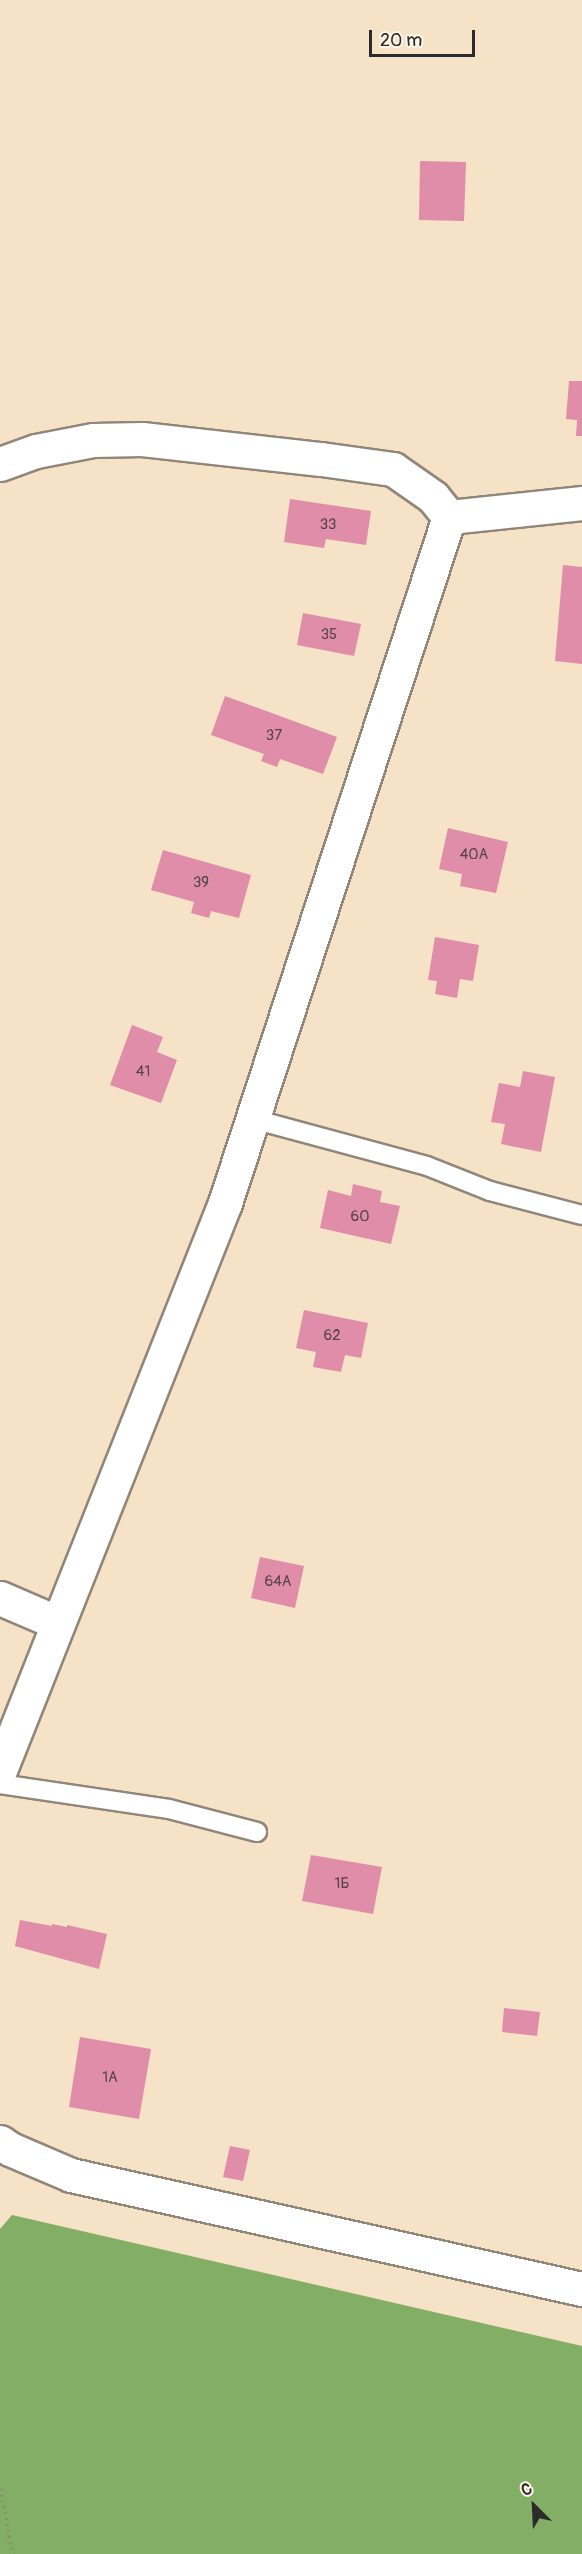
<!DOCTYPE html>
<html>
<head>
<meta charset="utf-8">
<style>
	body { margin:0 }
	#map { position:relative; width:582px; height:2554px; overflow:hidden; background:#f6e2c7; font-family:Pangolin,sans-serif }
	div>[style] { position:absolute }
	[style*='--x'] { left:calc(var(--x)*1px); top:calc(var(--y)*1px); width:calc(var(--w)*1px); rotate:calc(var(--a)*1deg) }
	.forest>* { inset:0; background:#82ae66 }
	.building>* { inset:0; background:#df8da8 }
	.path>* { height:4px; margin-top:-2px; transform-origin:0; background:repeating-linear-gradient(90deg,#908679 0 1.5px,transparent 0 6px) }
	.roads { filter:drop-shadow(2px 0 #908679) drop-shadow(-2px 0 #908679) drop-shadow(0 2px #908679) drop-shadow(0 -2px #908679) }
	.lane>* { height:18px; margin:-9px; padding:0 9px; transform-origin:9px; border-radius:9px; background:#fff }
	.street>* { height:33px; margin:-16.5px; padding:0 16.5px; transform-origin:16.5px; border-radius:16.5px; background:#fff }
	span { translate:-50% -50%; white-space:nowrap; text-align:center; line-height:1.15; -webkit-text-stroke:5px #fcf5e5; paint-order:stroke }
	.number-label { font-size:15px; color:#58444a }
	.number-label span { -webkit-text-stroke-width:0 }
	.north { position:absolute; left:504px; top:2476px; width:60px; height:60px; -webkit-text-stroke:4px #fcf5e5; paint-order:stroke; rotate:336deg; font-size:16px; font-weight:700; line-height:24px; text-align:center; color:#2b2b2b }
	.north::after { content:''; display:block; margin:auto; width:21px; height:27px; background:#2b2b2b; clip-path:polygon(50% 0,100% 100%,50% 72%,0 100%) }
	.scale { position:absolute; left:369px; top:30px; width:106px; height:27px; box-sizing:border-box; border:3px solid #2b2b2b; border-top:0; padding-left:8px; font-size:18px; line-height:21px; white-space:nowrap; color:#2b2b2b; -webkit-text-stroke:4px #fcf5e5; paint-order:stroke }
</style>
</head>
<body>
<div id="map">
	<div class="forest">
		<i style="clip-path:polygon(12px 2215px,582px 2346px,582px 2554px,0 2554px,0 2229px)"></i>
	</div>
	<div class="building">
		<i style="clip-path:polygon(420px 161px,466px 162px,464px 221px,419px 220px)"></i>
		<i style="clip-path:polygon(569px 381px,582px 381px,582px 436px,576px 436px,577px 420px,566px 419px)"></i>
		<i style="clip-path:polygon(290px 499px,371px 511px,366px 545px,326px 539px,324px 548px,284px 542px)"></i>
		<i style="clip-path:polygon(563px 565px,582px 567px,582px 664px,555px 661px)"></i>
		<i style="clip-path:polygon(303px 613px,361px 624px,354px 656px,297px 645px)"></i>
		<i style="clip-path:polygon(225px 696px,337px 737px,323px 774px,280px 759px,277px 767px,261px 761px,264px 754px,211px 735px)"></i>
		<i style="clip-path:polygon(448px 828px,508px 842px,496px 893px,460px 886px,462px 874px,439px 869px)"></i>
		<i style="clip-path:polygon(163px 850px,251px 875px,239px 918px,211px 911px,209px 918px,191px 913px,194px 902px,151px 890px)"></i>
		<i style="clip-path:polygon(435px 937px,479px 945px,473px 981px,460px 979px,457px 998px,435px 994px,437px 981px,428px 980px)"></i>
		<i style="clip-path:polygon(132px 1025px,163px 1037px,157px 1052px,177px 1060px,161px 1103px,110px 1085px)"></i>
		<i style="clip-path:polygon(523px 1071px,555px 1077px,541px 1152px,501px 1144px,505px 1124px,491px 1122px,499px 1083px,520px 1087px)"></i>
		<i style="clip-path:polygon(353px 1184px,382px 1191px,380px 1202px,400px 1206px,391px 1244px,320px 1228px,328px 1190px,351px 1196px)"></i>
		<i style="clip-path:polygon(304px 1310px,368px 1323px,361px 1358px,345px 1355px,341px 1372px,313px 1367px,316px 1352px,296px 1348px)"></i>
		<i style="clip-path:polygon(260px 1557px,304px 1566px,295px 1608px,251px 1598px)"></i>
		<i style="clip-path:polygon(311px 1855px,382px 1867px,373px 1914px,302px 1901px)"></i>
		<i style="clip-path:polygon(20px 1920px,52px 1926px,52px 1924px,67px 1927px,67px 1925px,107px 1934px,99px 1969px,15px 1946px)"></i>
		<i style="clip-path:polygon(504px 2008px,540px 2012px,537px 2036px,502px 2032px)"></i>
		<i style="clip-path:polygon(80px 2037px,151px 2049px,139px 2119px,69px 2107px)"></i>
		<i style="clip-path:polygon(230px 2146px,250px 2150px,243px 2181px,223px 2177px)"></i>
	</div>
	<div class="path">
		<i style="--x:0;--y:2489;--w:66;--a:78.7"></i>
	</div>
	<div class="roads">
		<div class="lane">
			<i style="--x:253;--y:1119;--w:180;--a:15.1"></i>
			<i style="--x:427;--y:1166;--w:68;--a:21.6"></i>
			<i style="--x:490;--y:1191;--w:95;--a:14.6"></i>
			<i style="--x:0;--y:1784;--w:171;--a:8.4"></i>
			<i style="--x:169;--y:1809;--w:91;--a:14.6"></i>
		</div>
		<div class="street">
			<i style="--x:0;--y:464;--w:38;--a:-20"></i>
			<i style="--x:36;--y:451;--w:58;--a:-10.9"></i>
			<i style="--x:93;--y:440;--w:49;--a:-1.2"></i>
			<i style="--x:142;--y:439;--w:180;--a:6.4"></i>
			<i style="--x:321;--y:459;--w:73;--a:7.9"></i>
			<i style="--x:393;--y:469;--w:49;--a:35"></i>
			<i style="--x:433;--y:497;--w:26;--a:51"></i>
			<i style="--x:0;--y:1598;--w:63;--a:23.3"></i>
			<i style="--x:0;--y:1770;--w:610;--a:-68.36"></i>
			<i style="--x:225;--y:1203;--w:722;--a:-71.92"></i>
			<i style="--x:449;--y:517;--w:134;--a:-6"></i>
			<i style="--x:0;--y:2142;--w:12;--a:35"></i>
			<i style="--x:10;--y:2149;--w:66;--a:23.1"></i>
			<i style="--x:71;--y:2175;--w:524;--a:12.58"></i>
		</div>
	</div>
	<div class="number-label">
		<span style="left:328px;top:525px">33</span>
		<span style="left:329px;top:635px">35</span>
		<span style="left:274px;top:736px">37</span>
		<span style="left:474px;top:855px">40А</span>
		<span style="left:201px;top:883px">39</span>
		<span style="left:143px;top:1072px">41</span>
		<span style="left:360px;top:1217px">60</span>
		<span style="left:332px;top:1336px">62</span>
		<span style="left:278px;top:1582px">64А</span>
		<span style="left:342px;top:1884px">1Б</span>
		<span style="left:110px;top:2078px">1А</span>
	</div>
	<div class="north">С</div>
	<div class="scale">20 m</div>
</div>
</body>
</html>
